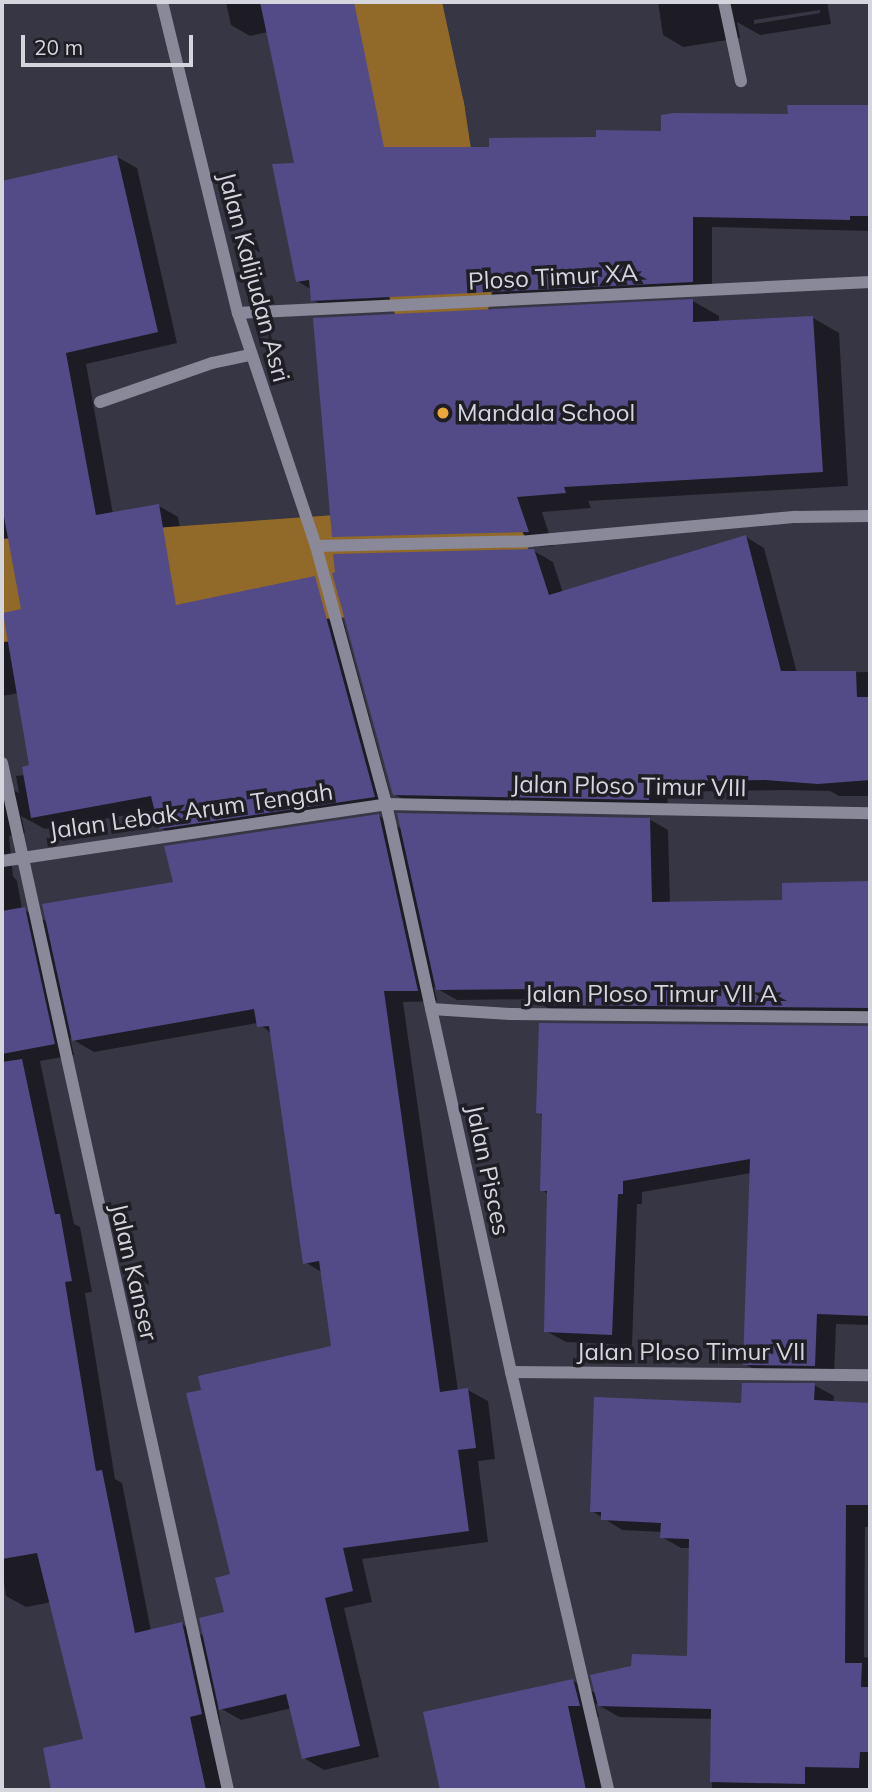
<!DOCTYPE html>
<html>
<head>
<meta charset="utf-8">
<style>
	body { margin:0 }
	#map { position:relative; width:872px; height:1792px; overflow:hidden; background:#373644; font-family:Mulish,sans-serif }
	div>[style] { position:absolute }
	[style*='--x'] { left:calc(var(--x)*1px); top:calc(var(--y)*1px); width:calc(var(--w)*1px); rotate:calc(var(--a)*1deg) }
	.shadow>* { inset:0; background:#0007 }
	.river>* { height:103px; margin:-51.5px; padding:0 51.5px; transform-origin:51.5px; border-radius:51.5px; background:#916928 }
	.building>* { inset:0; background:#534b87 }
	.minor>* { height:12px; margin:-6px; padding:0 6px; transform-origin:6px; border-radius:6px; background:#8a8999 }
	.dots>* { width:19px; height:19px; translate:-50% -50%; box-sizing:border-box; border:4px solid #1f1e25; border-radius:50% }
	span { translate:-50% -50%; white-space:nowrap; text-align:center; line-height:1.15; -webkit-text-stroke:7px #1f1e25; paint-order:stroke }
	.street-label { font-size:24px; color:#d5d5de }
	.poi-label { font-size:24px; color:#d5d5de }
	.left { translate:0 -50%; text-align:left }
	.frame { position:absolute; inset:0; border:4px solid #d5d5de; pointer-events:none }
	.scale { position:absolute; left:21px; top:35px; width:172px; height:32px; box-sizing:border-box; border:4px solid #d5d5de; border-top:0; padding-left:9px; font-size:21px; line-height:24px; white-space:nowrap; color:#d5d5de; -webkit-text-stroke:5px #1f1e25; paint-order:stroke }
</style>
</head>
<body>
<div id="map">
	<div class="shadow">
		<i style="clip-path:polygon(226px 2px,368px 2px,400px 149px,491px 149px,663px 133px,790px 116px,789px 106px,870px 108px,870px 231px,712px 227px,712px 292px,332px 311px,313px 300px,312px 290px,297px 281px,296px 164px,268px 32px,250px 36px,231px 25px)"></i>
		<i style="clip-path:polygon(evenodd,658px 2px,827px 2px,831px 24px,760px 35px,737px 22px,740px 38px,683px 47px,663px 35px,658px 2px,820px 10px,820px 13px,754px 24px,754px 20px,820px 10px)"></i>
		<i style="clip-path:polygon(evenodd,117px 157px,137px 168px,177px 343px,86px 364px,113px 514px,159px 506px,178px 517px,193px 604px,315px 578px,335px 590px,394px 808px,181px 839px,161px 828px,156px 810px,45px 829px,21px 816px,25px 833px,9px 836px,13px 876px,17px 881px,22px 909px,48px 922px,379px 816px,402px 829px,649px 819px,668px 830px,670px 904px,784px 902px,784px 885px,870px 883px,870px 1018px,560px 1015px,541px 1004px,541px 999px,457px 1000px,434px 987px,437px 1001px,403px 1002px,458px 1391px,468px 1390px,488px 1401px,495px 1459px,478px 1461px,488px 1542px,362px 1559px,372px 1602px,344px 1608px,379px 1757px,324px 1770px,304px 1758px,292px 1708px,241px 1720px,218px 1707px,221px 1725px,209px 1728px,222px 1790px,53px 1790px,45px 1749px,85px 1741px,52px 1602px,26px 1607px,6px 1596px,2px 1569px,2px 783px,19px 793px,16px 776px,25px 775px,31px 767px,19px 693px,2px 696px,2px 182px,117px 157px,258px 1023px,272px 1034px,305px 1262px,323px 1273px,333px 1348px,232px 1576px,226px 1614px,205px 1637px,182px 1624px,151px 1631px,122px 1483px,115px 1479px,85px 1293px,92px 1292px,80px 1227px,74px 1224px,40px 1061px,74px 1055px,70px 1038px,94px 1052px,258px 1023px)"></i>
		<i style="clip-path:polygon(693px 301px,719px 316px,719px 322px,813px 318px,839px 333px,848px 486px,588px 501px,591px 508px,542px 512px,553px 546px,359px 551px,333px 536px)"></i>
		<i style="clip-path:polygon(746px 537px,764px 548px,797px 673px,870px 672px,870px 796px,839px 796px,830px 791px,785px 790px,667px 792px,668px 810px,413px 805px,394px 794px,534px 551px,553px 562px,563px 593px)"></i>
		<i style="clip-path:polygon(540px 1025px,870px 1028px,870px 1325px,836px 1324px,834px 1376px,764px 1375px,745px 1364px,751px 1173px,642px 1192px,642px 1204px,637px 1204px,632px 1345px,566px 1342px,546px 1331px,548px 1194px,542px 1190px,544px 1116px,537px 1112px)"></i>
		<i style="clip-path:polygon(814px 1385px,834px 1396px,833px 1403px,870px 1405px,870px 1527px,865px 1527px,864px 1657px,870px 1658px,870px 1790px,712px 1790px,713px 1719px,619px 1717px,595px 1703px,599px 1717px,587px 1716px,603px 1790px,441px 1790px,425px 1713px,573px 1681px,597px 1694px,689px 1658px,690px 1548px,681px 1548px,662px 1537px,662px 1532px,622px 1530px,592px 1511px,743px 1405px)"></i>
	</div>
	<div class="river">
		<i style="--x:389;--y:2;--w:114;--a:77.8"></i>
		<i style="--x:413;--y:113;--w:178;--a:81.3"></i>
		<i style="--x:2;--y:590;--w:476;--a:-4.1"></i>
	</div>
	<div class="building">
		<i style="clip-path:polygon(260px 2px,354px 2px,384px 147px,489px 147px,489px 138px,596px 137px,596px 130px,661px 131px,661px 115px,673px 113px,788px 114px,787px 105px,870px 105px,870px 216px,850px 216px,850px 220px,693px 217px,693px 282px,311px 301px,309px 280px,296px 282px,272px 164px,294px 163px)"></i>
		<i style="clip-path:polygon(117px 155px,158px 332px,66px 353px,96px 515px,159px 504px,176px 605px,315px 576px,375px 797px,159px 829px,151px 796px,31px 818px,22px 767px,29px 765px,3px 613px,21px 609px,2px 506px,2px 181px)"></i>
		<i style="clip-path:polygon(693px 299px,693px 322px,813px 316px,823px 472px,564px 487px,566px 493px,517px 497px,529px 532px,332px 537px,313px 318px)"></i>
		<i style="clip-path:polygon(746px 535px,781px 671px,856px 671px,857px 697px,870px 697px,870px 780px,818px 784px,765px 780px,649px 782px,649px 800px,393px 795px,332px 573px,335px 572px,333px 554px,534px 549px,549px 595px)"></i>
		<i style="clip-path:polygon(397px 813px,650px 818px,652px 902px,782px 900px,782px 883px,868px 881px,870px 1008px,539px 1005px,540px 989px,436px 990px)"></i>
		<i style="clip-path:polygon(379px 814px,418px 991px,384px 991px,440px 1392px,468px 1388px,476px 1448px,458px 1450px,469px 1531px,343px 1548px,353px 1591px,325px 1598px,360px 1746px,302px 1759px,286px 1694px,219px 1710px,199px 1618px,224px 1612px,215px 1578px,230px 1574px,186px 1393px,201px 1390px,198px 1376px,331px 1346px,319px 1261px,303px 1264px,269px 1026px,257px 1027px,254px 1009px,72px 1041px,42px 904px,173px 882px,164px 846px)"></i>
		<i style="clip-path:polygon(25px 907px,55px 1044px,2px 1054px,2px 911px)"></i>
		<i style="clip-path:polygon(539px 1023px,870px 1026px,870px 1316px,817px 1314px,815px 1366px,743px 1365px,750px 1159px,623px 1181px,623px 1194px,618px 1194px,612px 1335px,544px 1332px,547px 1191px,540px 1191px,542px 1114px,536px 1113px)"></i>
		<i style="clip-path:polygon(22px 1059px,55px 1214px,60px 1214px,72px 1281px,65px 1282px,96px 1471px,102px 1470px,135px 1633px,182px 1622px,202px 1714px,190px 1717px,206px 1790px,51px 1790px,43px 1748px,83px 1739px,37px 1553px,2px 1559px,2px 1062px)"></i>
		<i style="clip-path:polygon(742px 1383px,815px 1383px,814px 1400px,870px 1403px,870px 1505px,846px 1505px,845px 1663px,862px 1663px,861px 1687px,870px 1687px,870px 1752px,860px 1752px,859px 1768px,805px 1767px,805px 1784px,710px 1782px,711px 1709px,598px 1706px,590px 1675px,631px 1666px,632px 1654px,687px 1656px,689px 1539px,660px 1538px,661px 1523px,601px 1520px,601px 1512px,590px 1512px,594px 1397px,741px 1403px)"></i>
		<i style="clip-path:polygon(573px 1679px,580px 1706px,568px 1706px,586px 1790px,440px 1790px,423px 1712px)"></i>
	</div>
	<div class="minor">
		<i style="--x:162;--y:2;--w:320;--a:76.3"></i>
		<i style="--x:238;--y:313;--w:246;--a:71.5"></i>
		<i style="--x:316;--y:546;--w:267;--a:74.8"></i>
		<i style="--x:386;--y:804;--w:582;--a:77.59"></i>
		<i style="--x:511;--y:1372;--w:429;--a:76.9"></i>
		<i style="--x:724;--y:2;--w:81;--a:77.9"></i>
		<i style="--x:238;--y:313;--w:633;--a:-2.81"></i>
		<i style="--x:100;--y:402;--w:119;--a:-19.2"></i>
		<i style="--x:212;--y:363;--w:39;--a:-12"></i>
		<i style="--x:316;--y:546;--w:214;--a:-1.3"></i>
		<i style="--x:530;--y:541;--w:267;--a:-5.2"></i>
		<i style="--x:796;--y:517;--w:74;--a:-0.8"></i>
		<i style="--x:2;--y:763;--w:1052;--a:77.59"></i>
		<i style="--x:2;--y:861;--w:388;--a:-8.4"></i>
		<i style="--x:386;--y:804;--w:484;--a:1.1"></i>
		<i style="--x:431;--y:1009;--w:79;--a:3.6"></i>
		<i style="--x:510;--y:1014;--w:360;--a:0.5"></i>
		<i style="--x:511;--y:1372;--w:359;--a:0.5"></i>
	</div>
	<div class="dots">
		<i style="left:443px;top:413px;background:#eca93a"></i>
	</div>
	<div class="street-label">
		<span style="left:254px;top:277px;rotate:75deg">Jalan Kalijudan Asri</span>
		<span style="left:553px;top:277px;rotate:-3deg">Ploso Timur XA</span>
		<span style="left:629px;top:786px;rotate:1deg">Jalan Ploso Timur VIII</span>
		<span style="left:191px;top:811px;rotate:-8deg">Jalan Lebak Arum Tengah</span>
		<span style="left:651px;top:994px">Jalan Ploso Timur VII A</span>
		<span style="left:488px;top:1170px;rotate:78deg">Jalan Pisces</span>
		<span style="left:134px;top:1272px;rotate:77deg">Jalan Kanser</span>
		<span style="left:691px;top:1352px">Jalan Ploso Timur VII</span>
	</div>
	<div class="poi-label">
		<span class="left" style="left:457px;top:413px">Mandala School</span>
	</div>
	<div class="frame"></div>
	<div class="scale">20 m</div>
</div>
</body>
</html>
